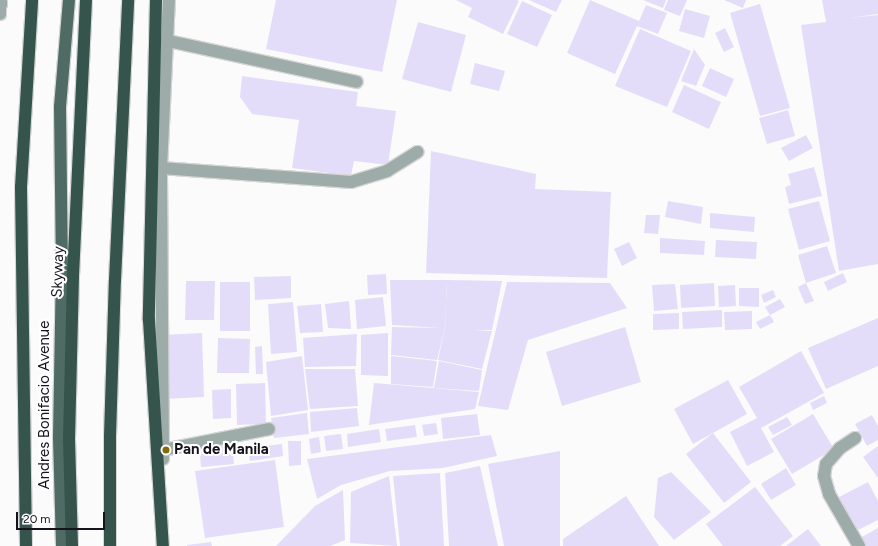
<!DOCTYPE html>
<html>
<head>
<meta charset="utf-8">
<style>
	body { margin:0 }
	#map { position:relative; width:878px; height:546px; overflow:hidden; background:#fbfbfb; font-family:Figtree,sans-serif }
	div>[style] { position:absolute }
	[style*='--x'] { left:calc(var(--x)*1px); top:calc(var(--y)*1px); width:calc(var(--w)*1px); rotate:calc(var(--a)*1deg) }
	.building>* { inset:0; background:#e4ddfa }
	.roads { filter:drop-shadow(1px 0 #d6d6d7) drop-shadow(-1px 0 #d6d6d7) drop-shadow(0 1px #d6d6d7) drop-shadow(0 -1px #d6d6d7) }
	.service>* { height:12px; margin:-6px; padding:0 6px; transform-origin:6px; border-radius:6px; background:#9daca8 }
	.minor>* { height:12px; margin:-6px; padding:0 6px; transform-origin:6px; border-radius:6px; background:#9daca8 }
	.primary>* { height:12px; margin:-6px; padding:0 6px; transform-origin:6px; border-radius:6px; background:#4f6b64 }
	.motorway>* { height:12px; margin:-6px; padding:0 6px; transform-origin:6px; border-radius:6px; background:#34544c }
	.dots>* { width:11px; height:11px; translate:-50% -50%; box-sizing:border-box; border:2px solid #fff; border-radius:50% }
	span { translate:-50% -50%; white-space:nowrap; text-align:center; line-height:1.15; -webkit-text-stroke:4px #fff; paint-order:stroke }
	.street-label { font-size:15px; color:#16131d }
	.poi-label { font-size:15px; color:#16131d; font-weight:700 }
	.left { translate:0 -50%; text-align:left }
	.scale { position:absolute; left:16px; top:512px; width:89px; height:18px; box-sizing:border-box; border:2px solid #16131d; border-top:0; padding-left:5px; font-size:12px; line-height:14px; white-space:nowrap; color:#16131d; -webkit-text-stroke:3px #fff; paint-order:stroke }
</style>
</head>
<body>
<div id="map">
	<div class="building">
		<i style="clip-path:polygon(276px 0,397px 0,382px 72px,266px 49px)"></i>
		<i style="clip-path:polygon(456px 0,516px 0,519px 1px,503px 34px,468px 17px,472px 8px)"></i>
		<i style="clip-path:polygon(529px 0,562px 0,556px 12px)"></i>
		<i style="clip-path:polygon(590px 0,639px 21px,646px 5px,667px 13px,658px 34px,637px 26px,615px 74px,567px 53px)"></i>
		<i style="clip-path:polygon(643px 0,666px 0,663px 8px)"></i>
		<i style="clip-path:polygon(668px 0,687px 0,680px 16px,664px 10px)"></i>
		<i style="clip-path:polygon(724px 0,746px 0,743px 8px)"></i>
		<i style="clip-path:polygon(822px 0,878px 0,878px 14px,849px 18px,878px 15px,878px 264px,839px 271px,801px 25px,826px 22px)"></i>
		<i style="clip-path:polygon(522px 1px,552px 15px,537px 47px,507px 34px)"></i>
		<i style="clip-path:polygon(760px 4px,790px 108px,760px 116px,730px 13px)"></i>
		<i style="clip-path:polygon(685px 9px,710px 16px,704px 38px,679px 31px)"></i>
		<i style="clip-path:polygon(418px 22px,466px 35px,451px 92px,402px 79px)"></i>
		<i style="clip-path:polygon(725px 28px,734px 47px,724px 52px,715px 33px)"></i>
		<i style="clip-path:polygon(640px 29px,691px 51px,667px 107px,615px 86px)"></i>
		<i style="clip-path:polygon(694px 49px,705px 65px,696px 86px,681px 81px)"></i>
		<i style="clip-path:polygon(475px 63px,505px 71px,499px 91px,470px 84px)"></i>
		<i style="clip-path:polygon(710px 68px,734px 79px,726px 97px,702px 86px)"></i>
		<i style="clip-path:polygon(242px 76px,358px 92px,356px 106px,396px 111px,388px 165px,354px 161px,351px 176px,292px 168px,299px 120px,252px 114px,240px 97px)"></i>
		<i style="clip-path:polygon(684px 85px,721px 102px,709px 129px,672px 112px)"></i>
		<i style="clip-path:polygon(788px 110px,795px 136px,767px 144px,759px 118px)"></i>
		<i style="clip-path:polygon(806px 135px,813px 148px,789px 161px,781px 148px)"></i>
		<i style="clip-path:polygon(431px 151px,536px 174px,535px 189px,611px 192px,607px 278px,426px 273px)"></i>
		<i style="clip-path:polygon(814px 167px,822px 196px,789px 204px,785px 187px,791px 185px,788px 174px)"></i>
		<i style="clip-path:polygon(668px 201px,703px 207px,701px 224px,665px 217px)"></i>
		<i style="clip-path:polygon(819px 201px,830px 241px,799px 250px,788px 209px)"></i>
		<i style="clip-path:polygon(710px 213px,755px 217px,754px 232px,710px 228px)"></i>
		<i style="clip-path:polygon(646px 215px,660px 215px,658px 234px,644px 233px)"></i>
		<i style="clip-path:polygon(660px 238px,705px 241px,704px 255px,660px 253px)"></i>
		<i style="clip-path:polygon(716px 240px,757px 242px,756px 259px,715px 257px)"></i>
		<i style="clip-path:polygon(629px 242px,637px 258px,622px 266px,614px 249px)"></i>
		<i style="clip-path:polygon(827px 246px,836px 273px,806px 283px,798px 255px)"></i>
		<i style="clip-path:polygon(843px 273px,847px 282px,828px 291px,824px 282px)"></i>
		<i style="clip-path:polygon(386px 274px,387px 294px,368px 295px,367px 275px)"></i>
		<i style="clip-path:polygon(291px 276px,291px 298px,255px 300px,254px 277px)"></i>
		<i style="clip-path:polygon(390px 280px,447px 280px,445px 328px,437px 360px,391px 355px,392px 327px,441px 328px,392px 325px)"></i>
		<i style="clip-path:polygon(447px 280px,502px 281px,492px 330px,474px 330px,492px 331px,482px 369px,438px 360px,445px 328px)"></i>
		<i style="clip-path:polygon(186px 281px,215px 281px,214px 320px,185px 320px)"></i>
		<i style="clip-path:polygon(220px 282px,250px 282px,250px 331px,220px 331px)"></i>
		<i style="clip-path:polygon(507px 282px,610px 283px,627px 308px,528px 340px,508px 410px,478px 406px)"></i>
		<i style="clip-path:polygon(714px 283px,715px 306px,681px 308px,680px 285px)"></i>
		<i style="clip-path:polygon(806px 283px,814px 301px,805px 304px,798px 287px)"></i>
		<i style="clip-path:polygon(675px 284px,678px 309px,654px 311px,652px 285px)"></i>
		<i style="clip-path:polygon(735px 285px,736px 306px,719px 307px,718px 286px)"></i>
		<i style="clip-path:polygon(739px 288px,759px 288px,759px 307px,739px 306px)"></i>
		<i style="clip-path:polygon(773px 290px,776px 297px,764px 303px,761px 295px)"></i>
		<i style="clip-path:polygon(383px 297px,386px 326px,357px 329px,355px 300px)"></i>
		<i style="clip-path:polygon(780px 299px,785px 307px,770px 315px,765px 307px)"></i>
		<i style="clip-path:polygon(349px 301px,351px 329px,328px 328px,325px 304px)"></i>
		<i style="clip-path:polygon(293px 302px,297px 352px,271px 354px,268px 304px)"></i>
		<i style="clip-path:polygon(321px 304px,323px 332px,300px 333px,297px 306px)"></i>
		<i style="clip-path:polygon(722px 310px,722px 327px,683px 329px,682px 312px)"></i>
		<i style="clip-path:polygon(752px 311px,752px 329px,725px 330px,724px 312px)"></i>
		<i style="clip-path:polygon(679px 313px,679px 329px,653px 330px,653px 314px)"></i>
		<i style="clip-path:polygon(770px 315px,774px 322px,760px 329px,756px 322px)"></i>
		<i style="clip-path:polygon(878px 318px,878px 366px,826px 389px,808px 348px)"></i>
		<i style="clip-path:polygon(625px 327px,641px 382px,562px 406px,546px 352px)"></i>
		<i style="clip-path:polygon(202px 333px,204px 397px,164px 399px,162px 335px)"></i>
		<i style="clip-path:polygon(388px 333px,388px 376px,361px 375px,361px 335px)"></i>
		<i style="clip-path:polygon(357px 334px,356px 366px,305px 367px,303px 338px)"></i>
		<i style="clip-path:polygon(218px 338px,250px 339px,249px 373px,217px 373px)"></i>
		<i style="clip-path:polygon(262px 346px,263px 374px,256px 374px,255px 347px)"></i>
		<i style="clip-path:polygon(801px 351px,824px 393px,761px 428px,774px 452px,747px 466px,730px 432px,757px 418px,739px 387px)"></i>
		<i style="clip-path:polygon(302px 356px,308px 410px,271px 416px,266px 362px)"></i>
		<i style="clip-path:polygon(391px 356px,437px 361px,433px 387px,391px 384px)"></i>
		<i style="clip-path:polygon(439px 361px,482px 370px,479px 391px,434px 388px)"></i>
		<i style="clip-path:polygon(305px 369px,355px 369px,358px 406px,310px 409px)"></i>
		<i style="clip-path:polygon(728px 380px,747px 414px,713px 433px,751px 482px,724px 503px,686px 454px,713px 433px,693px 444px,674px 409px)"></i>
		<i style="clip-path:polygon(265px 383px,266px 424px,237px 425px,236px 384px)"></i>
		<i style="clip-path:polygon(374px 383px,479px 392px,475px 409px,369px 425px)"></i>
		<i style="clip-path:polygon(231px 389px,231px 418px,213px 419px,212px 390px)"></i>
		<i style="clip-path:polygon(824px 396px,827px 403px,813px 410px,810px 403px)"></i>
		<i style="clip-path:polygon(357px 408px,359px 426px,311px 432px,310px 412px)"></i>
		<i style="clip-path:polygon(307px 413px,309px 434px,274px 438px,271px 418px)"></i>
		<i style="clip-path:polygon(477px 414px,480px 435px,443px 439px,441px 418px)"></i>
		<i style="clip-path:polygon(813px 414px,834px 449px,792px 474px,771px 439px)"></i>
		<i style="clip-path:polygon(872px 415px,878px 426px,878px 440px,867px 446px,855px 424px)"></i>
		<i style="clip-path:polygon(787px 417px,792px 425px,773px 435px,768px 427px)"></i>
		<i style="clip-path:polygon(436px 423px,438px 434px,424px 436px,422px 425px)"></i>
		<i style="clip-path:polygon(415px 425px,417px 437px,387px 441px,385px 429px)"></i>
		<i style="clip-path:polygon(379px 429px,381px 442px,348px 447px,347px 434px)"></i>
		<i style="clip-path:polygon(341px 434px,343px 449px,326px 451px,324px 436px)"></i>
		<i style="clip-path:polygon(491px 435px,497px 456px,443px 468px,390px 471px,341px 485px,317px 499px,307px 459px)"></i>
		<i style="clip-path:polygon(319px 437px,321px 452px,311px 454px,309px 439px)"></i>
		<i style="clip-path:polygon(232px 440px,234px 464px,201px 467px,200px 454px,212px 453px,211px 442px)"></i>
		<i style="clip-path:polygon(288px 441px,301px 441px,301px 465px,289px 466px)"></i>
		<i style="clip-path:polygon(282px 444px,283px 456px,250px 461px,248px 448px)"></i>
		<i style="clip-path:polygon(878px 446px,878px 478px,863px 457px)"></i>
		<i style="clip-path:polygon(560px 451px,560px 546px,504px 546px,488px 464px)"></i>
		<i style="clip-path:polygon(275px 460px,284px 527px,205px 538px,195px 471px)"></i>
		<i style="clip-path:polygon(480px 466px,498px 546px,449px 546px,445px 473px)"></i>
		<i style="clip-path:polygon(786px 468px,796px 485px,771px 500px,761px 484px)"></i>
		<i style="clip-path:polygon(671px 472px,711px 512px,674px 540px,654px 517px,658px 478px)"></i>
		<i style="clip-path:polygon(440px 473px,444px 546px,400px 546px,393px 476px)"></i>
		<i style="clip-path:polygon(389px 476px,397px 546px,350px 543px,351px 492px)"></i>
		<i style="clip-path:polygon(868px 482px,878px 501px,878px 520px,856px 531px,839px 497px)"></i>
		<i style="clip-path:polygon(755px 487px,793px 536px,780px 546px,723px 546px,706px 524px)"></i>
		<i style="clip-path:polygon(343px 490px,345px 540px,330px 546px,276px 546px,315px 506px)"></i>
		<i style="clip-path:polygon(626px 496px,659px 546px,563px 546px,563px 539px)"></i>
		<i style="clip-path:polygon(878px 528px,878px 546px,865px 546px,860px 538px)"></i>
		<i style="clip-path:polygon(808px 529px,821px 546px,786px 546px)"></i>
		<i style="clip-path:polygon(211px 542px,212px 546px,187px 546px,187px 545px)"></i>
	</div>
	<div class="roads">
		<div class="service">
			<i style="--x:0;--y:14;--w:14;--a:-86"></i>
			<i style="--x:168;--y:41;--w:193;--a:12.2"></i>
			<i style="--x:161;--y:168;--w:191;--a:4.2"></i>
			<i style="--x:351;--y:182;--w:38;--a:-17"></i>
			<i style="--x:387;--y:171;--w:36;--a:-32"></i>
			<i style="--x:163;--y:450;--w:108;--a:-11.2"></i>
		</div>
		<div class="minor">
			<i style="--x:855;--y:438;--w:18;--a:146"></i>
			<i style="--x:840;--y:448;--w:21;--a:131"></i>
			<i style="--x:826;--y:464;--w:12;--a:99"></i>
			<i style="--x:824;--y:476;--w:19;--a:74"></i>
			<i style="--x:829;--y:494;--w:60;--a:60"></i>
			<i style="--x:163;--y:459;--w:291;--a:-90.4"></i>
			<i style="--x:161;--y:168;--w:168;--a:-87.3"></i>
		</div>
		<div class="primary">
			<i style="--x:62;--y:546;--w:109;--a:-91.6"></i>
			<i style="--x:59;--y:437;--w:166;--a:-89"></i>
			<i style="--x:62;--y:271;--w:164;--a:-90.7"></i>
			<i style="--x:60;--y:107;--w:107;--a:-85.2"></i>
		</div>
		<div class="motorway">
			<i style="--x:156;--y:0;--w:320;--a:91.3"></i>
			<i style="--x:149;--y:320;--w:226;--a:86.5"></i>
			<i style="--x:26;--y:546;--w:359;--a:-90.8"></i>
			<i style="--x:21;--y:187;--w:187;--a:-86.6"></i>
			<i style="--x:72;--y:546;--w:106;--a:-91.6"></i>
			<i style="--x:69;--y:440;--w:164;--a:-88.6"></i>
			<i style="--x:73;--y:276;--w:276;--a:-87.3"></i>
			<i style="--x:110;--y:546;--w:110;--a:-90"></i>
			<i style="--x:110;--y:436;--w:156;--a:-88.2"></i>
			<i style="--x:115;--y:280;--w:280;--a:-87.3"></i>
		</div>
	</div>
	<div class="dots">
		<i style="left:166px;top:450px;background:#876b08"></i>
	</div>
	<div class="street-label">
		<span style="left:58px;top:272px;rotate:-88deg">Skyway</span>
		<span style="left:45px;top:405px;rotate:-90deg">Andres Bonifacio Avenue</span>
	</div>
	<div class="poi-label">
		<span class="left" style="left:174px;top:450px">Pan de Manila</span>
	</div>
	<div class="scale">20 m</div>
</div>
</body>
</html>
